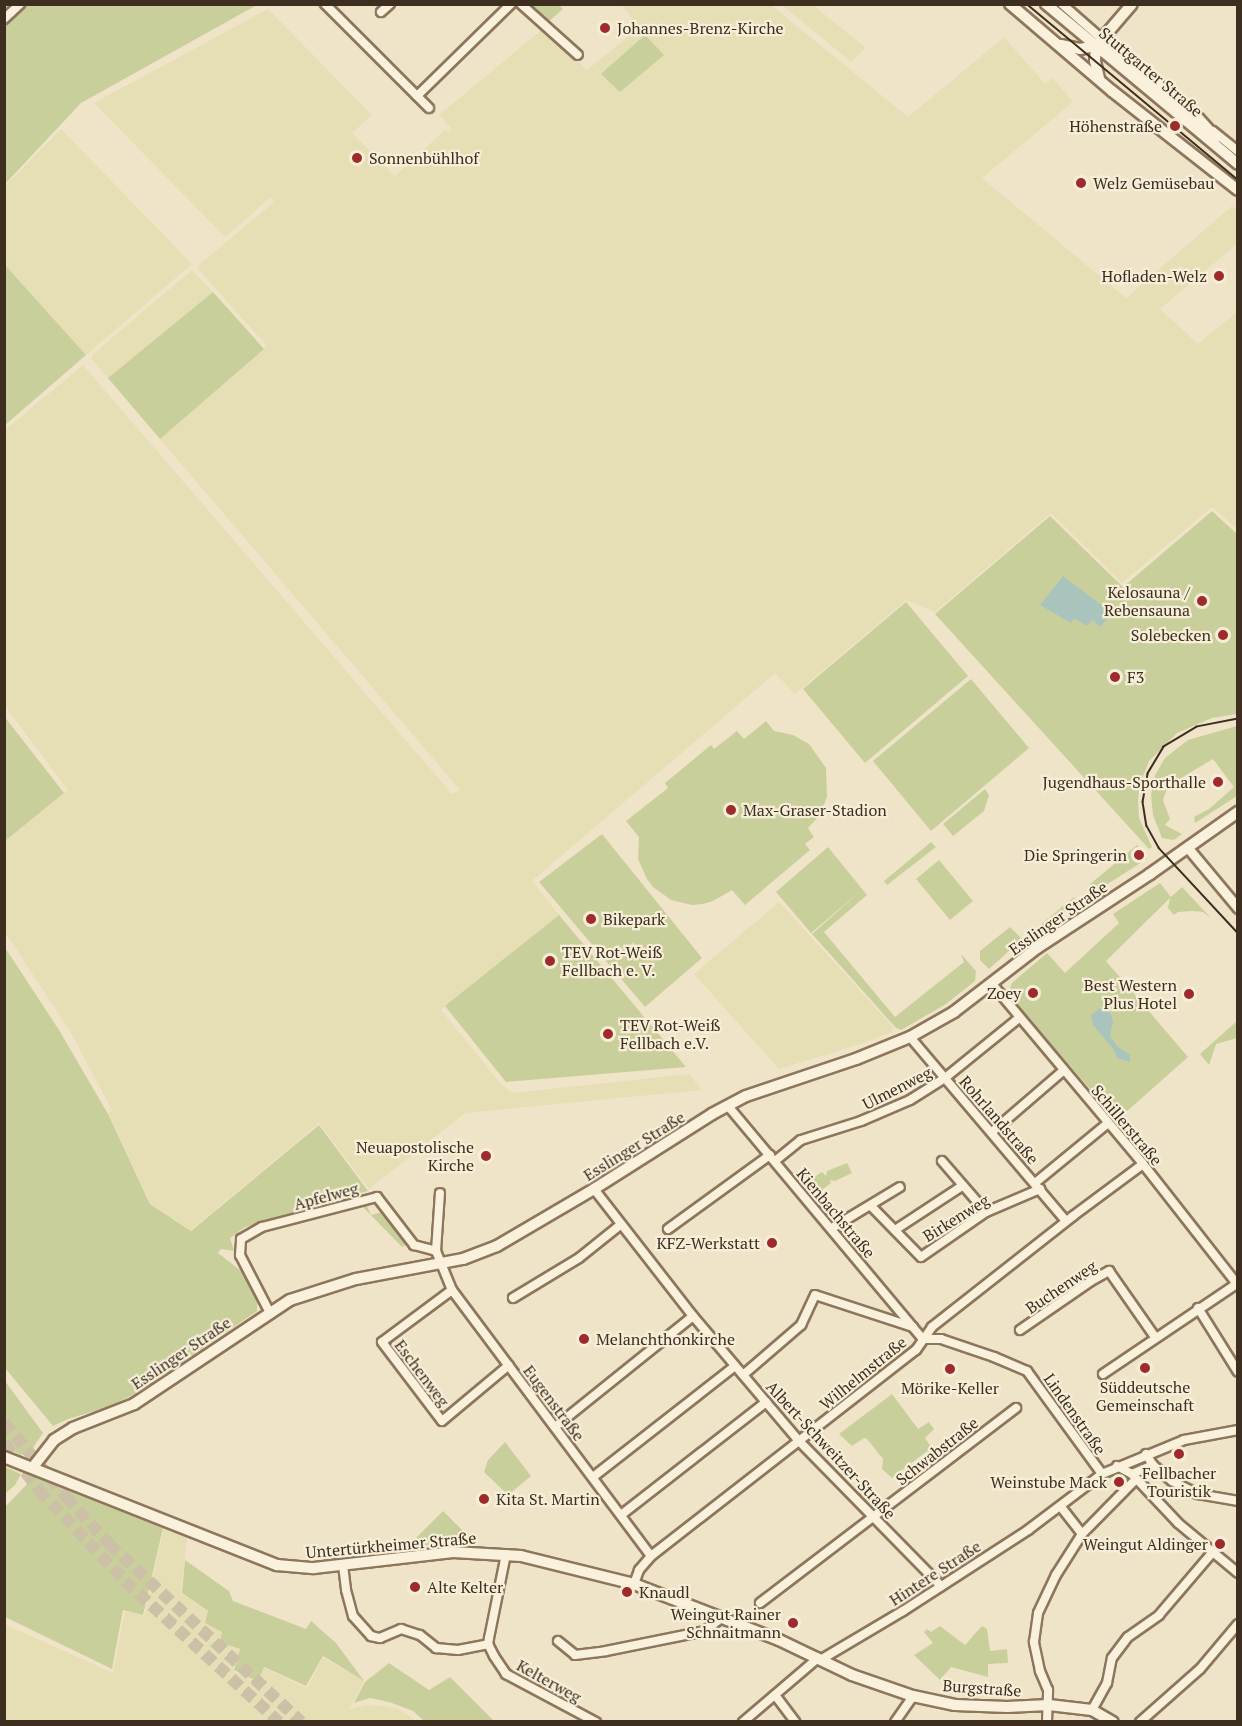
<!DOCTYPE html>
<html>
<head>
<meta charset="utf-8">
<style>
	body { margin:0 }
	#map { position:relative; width:1242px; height:1726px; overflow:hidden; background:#f0e4c8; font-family:"PT Serif",serif }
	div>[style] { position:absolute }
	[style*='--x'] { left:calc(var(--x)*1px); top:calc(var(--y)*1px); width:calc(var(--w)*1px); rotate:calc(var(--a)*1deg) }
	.farmland>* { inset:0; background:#e6deb5 }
	.green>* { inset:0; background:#c9cf9b }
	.water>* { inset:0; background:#a9c4bc }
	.trunk-tunnel>* { height:12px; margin-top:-6px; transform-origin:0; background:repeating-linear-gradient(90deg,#ccc0a6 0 12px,transparent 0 18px) }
	.roads { filter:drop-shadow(2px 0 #8d765c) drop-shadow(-2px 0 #8d765c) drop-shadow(0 2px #8d765c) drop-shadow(0 -2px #8d765c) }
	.minor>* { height:8px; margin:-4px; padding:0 4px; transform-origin:4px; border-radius:4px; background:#faf1dc }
	.tertiary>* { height:9px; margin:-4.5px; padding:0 4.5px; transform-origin:4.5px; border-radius:4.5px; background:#faf1dc }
	.secondary>* { height:10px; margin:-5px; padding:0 5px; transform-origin:5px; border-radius:5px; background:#faf1dc }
	.tram>* { height:1.5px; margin:-0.75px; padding:0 0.75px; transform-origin:0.75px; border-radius:0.75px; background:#3d2e20 }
	.dots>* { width:16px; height:16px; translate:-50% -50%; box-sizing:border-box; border:3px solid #f7eed8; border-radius:50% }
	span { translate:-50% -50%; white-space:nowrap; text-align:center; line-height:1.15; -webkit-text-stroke:4.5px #f7eed8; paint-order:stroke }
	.poi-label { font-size:16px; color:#3d2e20 }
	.left { translate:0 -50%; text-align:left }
	.right { translate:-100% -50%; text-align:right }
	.street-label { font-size:16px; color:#3d2e20 }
	.frame { position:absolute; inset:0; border:6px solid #3d2e20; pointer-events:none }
</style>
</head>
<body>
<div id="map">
	<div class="farmland">
		<i style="clip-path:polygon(770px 4px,908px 117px,1004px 37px,1045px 84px,1053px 78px,1073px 102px,982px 178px,1126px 298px,1232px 206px,1237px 210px,1237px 244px,1160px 309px,1198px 344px,1237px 312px,1237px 529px,1212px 507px,1122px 583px,1051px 513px,935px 612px,906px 600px,795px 694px,775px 673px,532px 881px,559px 915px,441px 1010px,500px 1083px,513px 1093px,689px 1074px,702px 1090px,465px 1113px,369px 1189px,319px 1123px,191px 1230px,151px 1204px,108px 1114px,112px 1110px,70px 1031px,5px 932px,5px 841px,68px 790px,5px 706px,5px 430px,83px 365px,452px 794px,460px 790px,160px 439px,267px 346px,198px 269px,200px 264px,274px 202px,270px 198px,225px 237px,94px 103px,268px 9px,372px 115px,352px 133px,395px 176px,446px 129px,448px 132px,452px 129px,439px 115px,544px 28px,587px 70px,639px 28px,622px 5px)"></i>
		<i style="clip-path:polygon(782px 5px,813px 5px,866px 48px,851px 62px)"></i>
		<i style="clip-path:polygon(61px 129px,192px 264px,86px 355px,5px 265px,5px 186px)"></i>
		<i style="clip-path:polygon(192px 270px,213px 292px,108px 378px,92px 359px,93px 354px)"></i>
		<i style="clip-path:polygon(779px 902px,888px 1021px,893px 1027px,892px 1032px,864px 1043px,779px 1069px,694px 974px)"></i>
		<i style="clip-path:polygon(164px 1528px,187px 1537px,181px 1593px,208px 1612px,205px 1623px,222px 1632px,219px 1643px,240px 1650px,233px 1671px,258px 1683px,264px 1668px,307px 1688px,323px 1658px,364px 1681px,349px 1709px,366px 1705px,384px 1706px,398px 1709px,417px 1721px,5px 1721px,4px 1624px,113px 1673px,125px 1611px,144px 1616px)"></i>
	</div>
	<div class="green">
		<i style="clip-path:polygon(24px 5px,257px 5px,81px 103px,5px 184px,4px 21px)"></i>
		<i style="clip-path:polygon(526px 5px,559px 5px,563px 9px,547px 23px)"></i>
		<i style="clip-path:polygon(645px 35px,664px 55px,620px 92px,601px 74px)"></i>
		<i style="clip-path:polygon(5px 265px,86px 355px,5px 425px,4px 425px)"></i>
		<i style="clip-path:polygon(213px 292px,264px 349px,160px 439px,108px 378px)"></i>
		<i style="clip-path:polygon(1212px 511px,1237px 534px,1237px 714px,1212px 718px,1177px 733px,1149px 761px,1140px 784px,1138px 800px,1139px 818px,1152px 847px,1149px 849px,935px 614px,1050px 516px,1123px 587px)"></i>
		<i style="clip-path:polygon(906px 602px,968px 676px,865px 763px,803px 689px)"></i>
		<i style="clip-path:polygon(971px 679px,1029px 748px,931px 831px,873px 761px)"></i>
		<i style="clip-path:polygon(4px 716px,64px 793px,5px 841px,4px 841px)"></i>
		<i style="clip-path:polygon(766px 721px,774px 731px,793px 735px,809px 744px,826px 768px,827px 797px,820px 815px,808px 828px,814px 837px,805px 844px,810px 850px,745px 905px,732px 890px,713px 901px,703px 904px,692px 905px,671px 900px,653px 887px,647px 879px,638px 859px,639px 837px,626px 821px,668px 788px,665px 783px,711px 745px,714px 749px,737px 731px,744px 739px)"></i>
		<i style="clip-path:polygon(1237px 726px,1237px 796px,1195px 823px,1194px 817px,1209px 809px,1234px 787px,1213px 759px,1171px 784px,1167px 789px,1163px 800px,1170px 819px,1165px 825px,1182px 834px,1174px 840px,1162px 838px,1153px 815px,1151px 795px,1155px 775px,1165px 758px,1188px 740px)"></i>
		<i style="clip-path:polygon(985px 789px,989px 795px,984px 811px,953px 836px,943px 824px)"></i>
		<i style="clip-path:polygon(602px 834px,702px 958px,645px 1007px,539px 882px)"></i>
		<i style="clip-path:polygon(931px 842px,936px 847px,887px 885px,884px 881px)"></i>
		<i style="clip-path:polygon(1137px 845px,1147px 859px,1095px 892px,1089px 885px)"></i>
		<i style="clip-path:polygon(828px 847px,867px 895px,824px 932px,895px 1017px,964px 962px,961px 954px,976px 971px,975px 981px,946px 1004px,901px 1030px,896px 1028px,812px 934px,862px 890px,811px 933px,776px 892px)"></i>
		<i style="clip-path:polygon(939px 860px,973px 901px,950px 920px,916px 879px)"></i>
		<i style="clip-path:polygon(1160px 883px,1171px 897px,1182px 887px,1211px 918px,1203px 912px,1193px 911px,1178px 912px,1174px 915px,1168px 908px,1170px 898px,1106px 961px,1188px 1057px,1117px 1120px,1018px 1006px,1010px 988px,1012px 983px,1047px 953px,1065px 973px,1119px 923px,1113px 914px)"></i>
		<i style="clip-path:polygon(1074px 897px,1080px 904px,1032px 932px)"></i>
		<i style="clip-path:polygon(559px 915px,686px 1067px,506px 1082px,445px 1006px)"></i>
		<i style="clip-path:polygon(1010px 927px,1022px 939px,989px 969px,980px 960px,980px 951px)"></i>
		<i style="clip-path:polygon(4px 946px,59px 1030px,108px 1114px,150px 1204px,191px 1231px,319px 1125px,368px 1191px,245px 1227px,230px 1238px,234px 1251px,221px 1249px,218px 1253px,245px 1274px,257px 1301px,257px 1311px,139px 1392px,108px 1407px,68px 1419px,53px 1426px,5px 1368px)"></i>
		<i style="clip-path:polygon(1237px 1021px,1237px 1038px,1216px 1044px,1209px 1065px,1200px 1054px)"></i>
		<i style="clip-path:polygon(847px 1163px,852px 1173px,835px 1181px,830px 1180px,831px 1183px,818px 1193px,808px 1181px,822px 1172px,826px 1176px,827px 1171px)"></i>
		<i style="clip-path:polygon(359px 1203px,367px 1206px,371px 1215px,386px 1211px,409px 1244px,402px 1247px)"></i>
		<i style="clip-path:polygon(5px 1381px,43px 1433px,30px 1452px,23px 1455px,5px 1449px)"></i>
		<i style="clip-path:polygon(892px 1394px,918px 1429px,929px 1422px,934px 1429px,925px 1438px,936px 1454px,932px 1456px,927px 1451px,892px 1478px,882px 1469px,883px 1459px,867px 1439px,864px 1438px,852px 1446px,839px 1434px)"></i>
		<i style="clip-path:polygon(505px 1442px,531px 1476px,508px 1495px,484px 1472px,488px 1460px)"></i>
		<i style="clip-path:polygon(5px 1467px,21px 1474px,15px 1485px,5px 1494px)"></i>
		<i style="clip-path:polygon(34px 1477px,163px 1528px,143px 1615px,123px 1610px,112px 1669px,5px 1617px,5px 1507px)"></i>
		<i style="clip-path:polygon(443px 1511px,469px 1537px,417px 1547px,416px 1538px)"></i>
		<i style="clip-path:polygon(185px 1560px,229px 1591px,233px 1601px,306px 1629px,311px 1621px,336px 1643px,364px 1681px,323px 1656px,306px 1686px,264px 1667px,258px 1682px,234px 1670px,240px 1649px,220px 1643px,222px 1632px,205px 1623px,208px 1611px,182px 1593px)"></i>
		<i style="clip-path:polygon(940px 1626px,965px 1645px,982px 1626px,987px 1629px,990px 1651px,1007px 1649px,1008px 1663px,988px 1664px,988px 1677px,951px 1667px,940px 1680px,914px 1655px,933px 1643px,924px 1632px,927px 1629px,931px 1632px)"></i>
		<i style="clip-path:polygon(389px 1663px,429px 1690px,450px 1677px,494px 1721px,424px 1721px,413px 1711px,389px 1702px,370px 1698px,354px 1703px,365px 1682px)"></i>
	</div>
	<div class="water">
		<i style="clip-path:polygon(1063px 576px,1112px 613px,1100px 627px,1092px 620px,1087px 626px,1074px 618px,1071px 623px,1040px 605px)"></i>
		<i style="clip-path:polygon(1102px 1007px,1110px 1011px,1113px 1022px,1110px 1036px,1117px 1046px,1130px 1055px,1130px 1062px,1117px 1058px,1114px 1050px,1093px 1025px,1091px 1015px)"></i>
	</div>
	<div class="trunk-tunnel">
		<i style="--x:4;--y:1422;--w:97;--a:50.4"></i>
		<i style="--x:66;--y:1497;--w:64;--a:47.5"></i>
		<i style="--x:109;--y:1544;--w:262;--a:42.8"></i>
		<i style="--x:4;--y:1443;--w:59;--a:53.3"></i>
		<i style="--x:39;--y:1490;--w:125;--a:46.6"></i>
		<i style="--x:125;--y:1581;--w:209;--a:42.5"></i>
	</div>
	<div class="roads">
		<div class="minor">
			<i style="--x:325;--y:4;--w:147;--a:45"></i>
			<i style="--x:521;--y:4;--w:76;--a:41.8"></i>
			<i style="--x:1062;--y:4;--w:55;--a:41.3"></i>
			<i style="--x:381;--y:12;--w:12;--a:-42"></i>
			<i style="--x:4;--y:19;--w:22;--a:-43"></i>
			<i style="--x:417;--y:96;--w:132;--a:-44.4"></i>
			<i style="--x:1213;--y:131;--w:32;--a:39"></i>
			<i style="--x:993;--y:985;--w:234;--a:50"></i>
			<i style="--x:1143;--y:1164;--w:154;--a:51.9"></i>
			<i style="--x:910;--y:1037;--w:241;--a:49.7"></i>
			<i style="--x:728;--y:1106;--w:304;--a:50.1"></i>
			<i style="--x:923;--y:1339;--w:18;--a:0"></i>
			<i style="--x:941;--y:1339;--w:56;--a:18.8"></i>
			<i style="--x:994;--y:1357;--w:36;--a:23"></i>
			<i style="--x:1027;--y:1371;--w:127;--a:53.9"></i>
			<i style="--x:992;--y:1132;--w:95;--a:-40.7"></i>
			<i style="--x:775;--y:1161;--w:33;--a:-39"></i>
			<i style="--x:801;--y:1140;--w:63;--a:-17.6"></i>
			<i style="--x:861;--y:1121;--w:53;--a:-23.2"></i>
			<i style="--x:910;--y:1100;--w:41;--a:-32.2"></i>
			<i style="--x:945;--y:1078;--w:95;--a:-39"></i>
			<i style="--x:942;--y:1161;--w:67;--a:49.2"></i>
			<i style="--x:1035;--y:1183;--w:94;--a:-39.4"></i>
			<i style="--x:594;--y:1189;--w:161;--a:52.1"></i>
			<i style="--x:693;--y:1316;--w:164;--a:49.7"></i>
			<i style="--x:799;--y:1441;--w:203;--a:45.6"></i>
			<i style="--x:871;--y:1206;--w:71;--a:45.6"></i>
			<i style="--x:921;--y:1257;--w:79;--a:-34.7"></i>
			<i style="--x:986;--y:1212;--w:59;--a:-23.1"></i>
			<i style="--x:832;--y:1228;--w:79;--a:-31.1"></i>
			<i style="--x:668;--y:1229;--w:126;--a:-36"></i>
			<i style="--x:895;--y:1230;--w:80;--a:-33.3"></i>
			<i style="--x:436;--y:1251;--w:58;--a:-86.1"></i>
			<i style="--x:452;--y:1290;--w:87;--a:143.4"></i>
			<i style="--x:382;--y:1342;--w:99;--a:52.8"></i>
			<i style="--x:442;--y:1421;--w:87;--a:-39.9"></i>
			<i style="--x:513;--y:1298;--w:77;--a:-31.2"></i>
			<i style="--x:579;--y:1258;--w:53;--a:-38.8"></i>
			<i style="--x:1198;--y:1308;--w:75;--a:58"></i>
			<i style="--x:269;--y:1311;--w:63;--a:-117.4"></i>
			<i style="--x:240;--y:1255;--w:16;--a:-86"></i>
			<i style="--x:241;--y:1239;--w:24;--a:-30"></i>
			<i style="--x:262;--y:1227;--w:119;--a:-14.6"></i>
			<i style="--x:377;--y:1197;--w:61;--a:52.4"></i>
			<i style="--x:414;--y:1245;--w:23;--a:15"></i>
			<i style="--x:436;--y:1251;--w:42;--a:67.7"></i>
			<i style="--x:452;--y:1290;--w:332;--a:53.2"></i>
			<i style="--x:1020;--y:1330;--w:86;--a:-34.6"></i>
			<i style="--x:1091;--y:1281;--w:21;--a:-29"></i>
			<i style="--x:1109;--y:1271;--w:80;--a:55.1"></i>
			<i style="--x:1103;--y:1374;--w:163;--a:-34"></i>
			<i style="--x:743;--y:1375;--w:77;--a:-40.8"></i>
			<i style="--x:801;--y:1325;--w:33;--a:-65"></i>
			<i style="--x:815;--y:1295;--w:103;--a:18.1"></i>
			<i style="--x:555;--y:1427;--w:177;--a:-38.8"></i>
			<i style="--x:1146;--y:1454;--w:13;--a:58"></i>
			<i style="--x:1153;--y:1465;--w:25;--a:40"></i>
			<i style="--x:1172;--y:1481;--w:29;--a:27"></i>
			<i style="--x:1198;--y:1494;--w:41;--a:9.9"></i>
			<i style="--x:1117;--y:1466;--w:17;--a:28"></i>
			<i style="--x:1132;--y:1474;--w:67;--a:46.8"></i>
			<i style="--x:1178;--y:1523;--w:78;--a:39.8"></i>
			<i style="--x:1132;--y:1474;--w:23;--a:-23"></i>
			<i style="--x:593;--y:1477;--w:180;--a:-38"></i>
			<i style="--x:1061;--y:1507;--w:34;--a:52"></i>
			<i style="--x:621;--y:1515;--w:184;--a:-37.9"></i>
			<i style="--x:506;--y:1554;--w:86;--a:101.4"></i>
			<i style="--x:489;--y:1638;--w:6;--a:99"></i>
			<i style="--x:488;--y:1644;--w:13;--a:63"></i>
			<i style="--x:494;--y:1656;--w:22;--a:56"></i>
			<i style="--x:506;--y:1674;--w:102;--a:28.1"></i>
			<i style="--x:343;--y:1565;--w:25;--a:83"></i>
			<i style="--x:346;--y:1590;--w:27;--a:75"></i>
			<i style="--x:353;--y:1616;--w:27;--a:48"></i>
			<i style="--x:371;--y:1636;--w:9;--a:13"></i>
			<i style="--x:380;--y:1638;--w:23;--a:-23"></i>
			<i style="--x:401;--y:1629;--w:20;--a:18"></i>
			<i style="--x:420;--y:1635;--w:21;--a:39"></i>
			<i style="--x:436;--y:1648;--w:22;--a:5"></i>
			<i style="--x:458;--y:1650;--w:31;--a:-11"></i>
			<i style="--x:634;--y:1584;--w:15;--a:-70"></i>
			<i style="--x:639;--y:1570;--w:18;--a:-49"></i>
			<i style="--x:651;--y:1556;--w:336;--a:-37.9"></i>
			<i style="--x:916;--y:1350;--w:28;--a:-55"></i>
			<i style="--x:932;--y:1327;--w:179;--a:-38.2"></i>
			<i style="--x:1073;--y:1216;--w:87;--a:-36.6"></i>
			<i style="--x:760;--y:1603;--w:322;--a:-37.3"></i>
			<i style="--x:558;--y:1641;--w:22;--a:39"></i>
			<i style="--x:575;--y:1655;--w:31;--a:-7"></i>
			<i style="--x:606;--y:1651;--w:101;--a:-11.4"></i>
			<i style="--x:705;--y:1631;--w:19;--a:-39"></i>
			<i style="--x:822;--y:1659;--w:94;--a:-30.7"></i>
			<i style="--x:903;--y:1611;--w:149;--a:-32.9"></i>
			<i style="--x:1028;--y:1530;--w:93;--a:-37.1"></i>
			<i style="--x:1102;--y:1474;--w:89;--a:-22.5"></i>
			<i style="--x:1184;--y:1440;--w:55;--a:-10.5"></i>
			<i style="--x:775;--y:1695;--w:34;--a:53"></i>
			<i style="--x:1092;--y:1710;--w:31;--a:-61"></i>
			<i style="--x:1107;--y:1683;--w:25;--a:-79"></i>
			<i style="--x:1112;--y:1658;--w:26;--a:-53"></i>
			<i style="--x:1128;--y:1637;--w:38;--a:-35"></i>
			<i style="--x:1159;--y:1615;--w:82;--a:-49.5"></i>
			<i style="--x:743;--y:1722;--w:99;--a:-40.5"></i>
			<i style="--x:895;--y:1722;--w:32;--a:-55"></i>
			<i style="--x:1047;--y:1722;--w:32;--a:-88"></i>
			<i style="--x:1048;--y:1690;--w:21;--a:-113"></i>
			<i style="--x:1040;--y:1671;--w:30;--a:-102"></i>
			<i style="--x:1034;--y:1642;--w:29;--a:-82"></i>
			<i style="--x:1038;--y:1613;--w:42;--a:-64.7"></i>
			<i style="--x:1056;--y:1575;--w:49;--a:-57.6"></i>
			<i style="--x:1082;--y:1534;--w:77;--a:-45.5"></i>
			<i style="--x:1140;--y:1722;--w:80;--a:-41.5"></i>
			<i style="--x:1200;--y:1669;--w:59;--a:-49.8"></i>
		</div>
		<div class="tertiary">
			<i style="--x:1188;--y:848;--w:78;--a:50.2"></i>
		</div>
		<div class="secondary">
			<i style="--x:1010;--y:4;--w:134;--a:40.5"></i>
			<i style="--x:1112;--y:91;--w:160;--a:38.2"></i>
			<i style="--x:1046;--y:4;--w:250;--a:39.8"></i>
			<i style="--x:1103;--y:40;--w:124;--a:39.5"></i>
			<i style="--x:1199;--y:119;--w:25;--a:48"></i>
			<i style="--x:1061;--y:45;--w:19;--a:12"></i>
			<i style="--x:1080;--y:49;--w:16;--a:-11"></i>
			<i style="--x:1096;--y:46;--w:55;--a:-49.4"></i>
			<i style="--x:1096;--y:46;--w:15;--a:94"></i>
			<i style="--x:1095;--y:61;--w:18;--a:77"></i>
			<i style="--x:4;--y:1457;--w:294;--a:21.6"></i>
			<i style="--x:277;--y:1565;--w:37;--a:5"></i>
			<i style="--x:314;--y:1568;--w:140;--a:-6.6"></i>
			<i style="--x:453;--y:1552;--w:68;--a:3.4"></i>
			<i style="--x:521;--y:1556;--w:116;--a:13.9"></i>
			<i style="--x:634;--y:1584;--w:155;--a:21.1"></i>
			<i style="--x:779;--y:1640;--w:81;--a:25.6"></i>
			<i style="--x:852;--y:1675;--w:65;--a:19"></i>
			<i style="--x:913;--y:1696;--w:43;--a:12.1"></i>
			<i style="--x:955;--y:1705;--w:52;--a:2.2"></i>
			<i style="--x:1007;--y:1707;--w:42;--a:-2.7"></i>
			<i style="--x:1049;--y:1705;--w:43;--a:6.6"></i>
			<i style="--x:1092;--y:1710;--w:24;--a:30"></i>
			<i style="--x:33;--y:1467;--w:34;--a:-52"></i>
			<i style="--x:54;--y:1440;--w:22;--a:-32"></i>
			<i style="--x:73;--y:1428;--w:66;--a:-21.5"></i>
			<i style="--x:134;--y:1404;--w:187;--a:-33.7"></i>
			<i style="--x:290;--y:1300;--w:69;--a:-17.7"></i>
			<i style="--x:356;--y:1279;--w:109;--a:-10.6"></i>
			<i style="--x:463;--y:1259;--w:36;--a:-21"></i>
			<i style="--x:497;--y:1246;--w:113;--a:-30.4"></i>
			<i style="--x:594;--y:1189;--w:140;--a:-32.4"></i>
			<i style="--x:712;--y:1114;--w:38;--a:-28"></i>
			<i style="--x:746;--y:1096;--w:116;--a:-18.6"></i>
			<i style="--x:856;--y:1059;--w:58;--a:-22.2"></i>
			<i style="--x:910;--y:1037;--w:51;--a:-29.6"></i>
			<i style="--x:954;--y:1012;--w:105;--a:-37.6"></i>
			<i style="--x:1037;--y:948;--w:135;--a:-33.2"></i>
			<i style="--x:1150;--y:874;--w:108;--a:-35.2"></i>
		</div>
	</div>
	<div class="tram">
		<i style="--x:1027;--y:4;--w:275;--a:39.8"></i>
		<i style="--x:1238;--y:719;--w:42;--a:169"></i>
		<i style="--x:1197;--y:727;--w:39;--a:149"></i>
		<i style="--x:1164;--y:747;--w:31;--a:121"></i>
		<i style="--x:1148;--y:774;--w:28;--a:100"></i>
		<i style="--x:1143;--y:802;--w:24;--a:81"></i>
		<i style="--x:1147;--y:826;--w:25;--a:61"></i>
		<i style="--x:1159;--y:848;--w:116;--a:47.1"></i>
	</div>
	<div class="dots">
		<i style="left:605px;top:28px;background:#9e2a2b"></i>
		<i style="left:1175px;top:126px;background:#9e2a2b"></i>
		<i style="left:357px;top:158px;background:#9e2a2b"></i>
		<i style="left:1081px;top:183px;background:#9e2a2b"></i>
		<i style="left:1219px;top:276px;background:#9e2a2b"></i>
		<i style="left:1202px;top:601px;background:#9e2a2b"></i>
		<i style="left:1223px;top:635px;background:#9e2a2b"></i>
		<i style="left:1115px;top:677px;background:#9e2a2b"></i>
		<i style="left:1218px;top:782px;background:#9e2a2b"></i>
		<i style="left:731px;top:810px;background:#9e2a2b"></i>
		<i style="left:1139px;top:855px;background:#9e2a2b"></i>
		<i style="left:591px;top:919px;background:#9e2a2b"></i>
		<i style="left:550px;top:961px;background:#9e2a2b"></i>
		<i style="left:1033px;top:993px;background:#9e2a2b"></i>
		<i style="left:1189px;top:994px;background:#9e2a2b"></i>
		<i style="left:608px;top:1034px;background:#9e2a2b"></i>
		<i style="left:486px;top:1156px;background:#9e2a2b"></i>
		<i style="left:772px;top:1243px;background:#9e2a2b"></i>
		<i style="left:584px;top:1339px;background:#9e2a2b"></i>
		<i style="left:1145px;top:1368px;background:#9e2a2b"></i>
		<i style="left:950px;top:1369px;background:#9e2a2b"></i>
		<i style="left:1179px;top:1454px;background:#9e2a2b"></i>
		<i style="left:1119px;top:1482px;background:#9e2a2b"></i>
		<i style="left:484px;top:1499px;background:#9e2a2b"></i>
		<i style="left:1220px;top:1544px;background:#9e2a2b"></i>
		<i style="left:415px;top:1587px;background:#9e2a2b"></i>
		<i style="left:627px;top:1592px;background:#9e2a2b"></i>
		<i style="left:793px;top:1623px;background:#9e2a2b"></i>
	</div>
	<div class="poi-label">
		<span class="left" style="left:617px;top:28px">Johannes-Brenz-Kirche</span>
		<span class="right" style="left:1162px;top:126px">Höhenstraße</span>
		<span class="left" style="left:369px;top:158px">Sonnenbühlhof</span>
		<span class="left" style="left:1093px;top:183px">Welz Gemüsebau</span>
		<span class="right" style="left:1207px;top:276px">Hofladen-Welz</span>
		<span class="right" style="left:1190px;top:601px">Kelosauna /<br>Rebensauna</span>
		<span class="right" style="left:1211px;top:635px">Solebecken</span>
		<span class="left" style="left:1127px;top:677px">F3</span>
		<span class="right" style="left:1206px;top:782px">Jugendhaus-Sporthalle</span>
		<span class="left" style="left:743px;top:810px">Max-Graser-Stadion</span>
		<span class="right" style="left:1127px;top:855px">Die Springerin</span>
		<span class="left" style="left:603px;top:919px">Bikepark</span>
		<span class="left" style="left:562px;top:961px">TEV Rot-Weiß<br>Fellbach e. V.</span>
		<span class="right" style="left:1177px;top:994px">Best Western<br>Plus Hotel</span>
		<span class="right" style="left:1021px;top:993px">Zoey</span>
		<span class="left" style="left:620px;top:1034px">TEV Rot-Weiß<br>Fellbach e.V.</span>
		<span class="right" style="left:474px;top:1156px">Neuapostolische<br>Kirche</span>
		<span class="right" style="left:760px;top:1243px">KFZ-Werkstatt</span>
		<span class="left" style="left:596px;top:1339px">Melanchthonkirche</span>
		<span style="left:1145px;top:1396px">Süddeutsche<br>Gemeinschaft</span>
		<span style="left:950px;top:1388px">Mörike-Keller</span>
		<span style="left:1179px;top:1482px">Fellbacher<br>Touristik</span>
		<span class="right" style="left:1107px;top:1482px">Weinstube Mack</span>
		<span class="left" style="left:496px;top:1499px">Kita St. Martin</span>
		<span class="right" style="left:1208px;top:1544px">Weingut Aldinger</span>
		<span class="left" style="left:427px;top:1587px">Alte Kelter</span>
		<span class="left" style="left:639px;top:1592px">Knaudl</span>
		<span class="right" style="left:781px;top:1623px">Weingut Rainer<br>Schnaitmann</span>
	</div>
	<div class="street-label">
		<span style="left:1151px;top:72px;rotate:40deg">Stuttgarter Straße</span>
		<span style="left:1058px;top:918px;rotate:-35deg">Esslinger Straße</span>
		<span style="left:897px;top:1088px;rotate:-27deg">Ulmenweg</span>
		<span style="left:999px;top:1120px;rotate:49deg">Rohrlandstraße</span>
		<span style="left:1127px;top:1125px;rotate:50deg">Schillerstraße</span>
		<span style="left:634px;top:1146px;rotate:-32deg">Esslinger Straße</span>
		<span style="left:326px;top:1196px;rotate:-15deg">Apfelweg</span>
		<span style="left:836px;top:1213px;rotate:50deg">Kienbachstraße</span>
		<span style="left:956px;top:1218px;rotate:-32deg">Birkenweg</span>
		<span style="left:1061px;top:1287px;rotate:-34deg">Buchenweg</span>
		<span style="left:181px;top:1353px;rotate:-34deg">Esslinger Straße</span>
		<span style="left:422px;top:1373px;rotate:53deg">Eschenweg</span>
		<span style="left:863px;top:1373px;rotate:-39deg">Wilhelmstraße</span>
		<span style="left:554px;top:1403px;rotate:53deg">Eugenstraße</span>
		<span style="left:1075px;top:1414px;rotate:55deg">Lindenstraße</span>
		<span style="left:831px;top:1450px;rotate:47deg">Albert-Schweitzer-Straße</span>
		<span style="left:937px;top:1451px;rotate:-38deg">Schwabstraße</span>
		<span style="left:391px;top:1545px;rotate:-5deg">Untertürkheimer Straße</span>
		<span style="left:935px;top:1573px;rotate:-33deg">Hintere Straße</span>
		<span style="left:549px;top:1681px;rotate:29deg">Kelterweg</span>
		<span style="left:982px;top:1688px;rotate:4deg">Burgstraße</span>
	</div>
	<div class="frame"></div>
</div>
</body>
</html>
